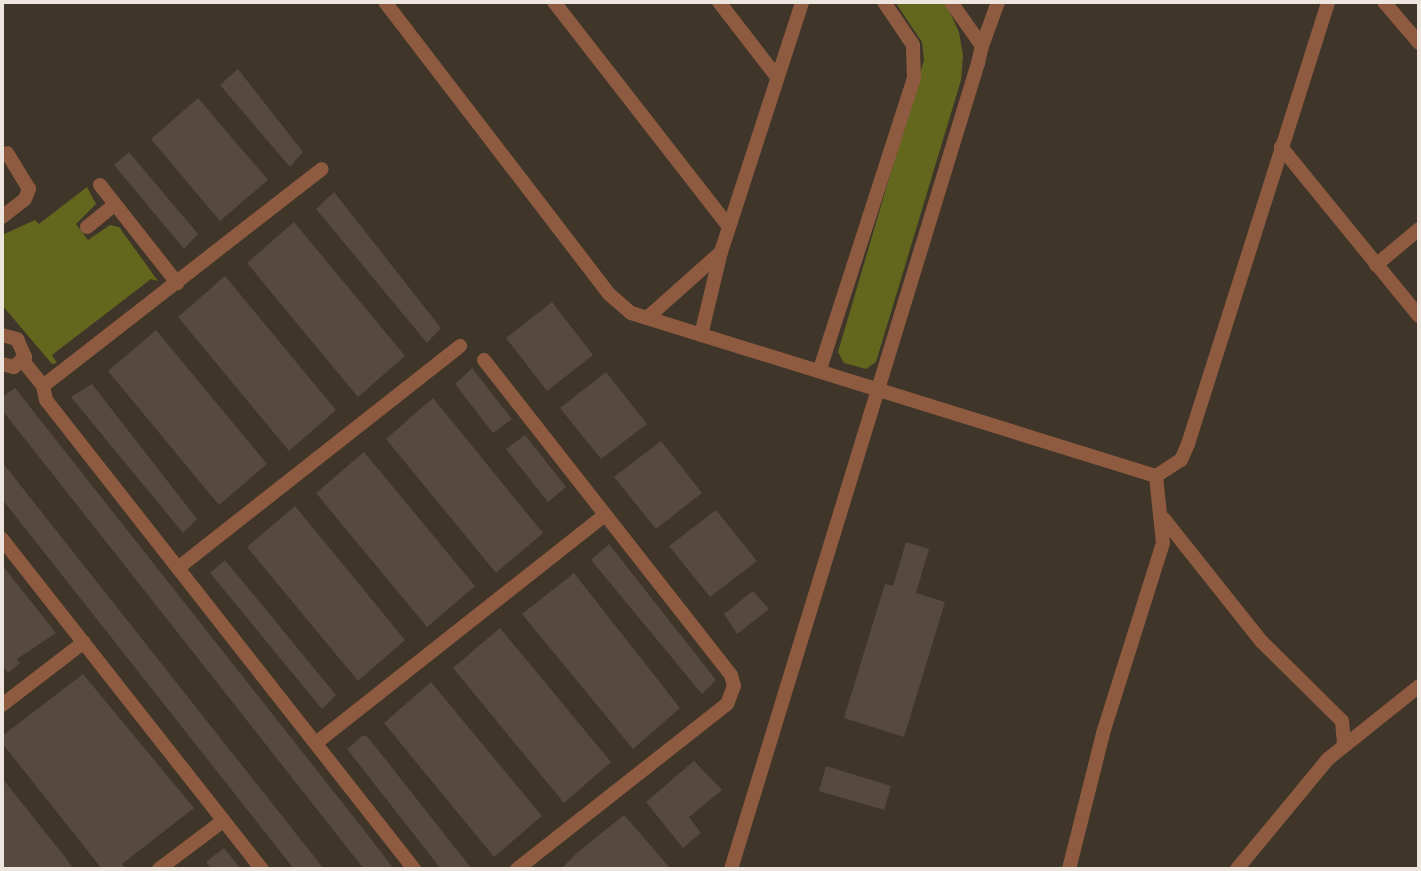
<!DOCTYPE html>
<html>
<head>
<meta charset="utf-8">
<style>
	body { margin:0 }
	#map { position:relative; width:1421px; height:871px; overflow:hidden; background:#3f3529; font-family:"Roboto Serif",serif }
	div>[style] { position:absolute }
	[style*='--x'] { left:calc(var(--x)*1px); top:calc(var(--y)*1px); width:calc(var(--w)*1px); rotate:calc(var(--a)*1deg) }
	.green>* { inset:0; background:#63671e }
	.building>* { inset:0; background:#554a3d }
	.minor>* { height:14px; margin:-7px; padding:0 7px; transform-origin:7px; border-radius:7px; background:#8e5b41 }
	span { translate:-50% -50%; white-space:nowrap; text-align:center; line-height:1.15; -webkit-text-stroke:7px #221e18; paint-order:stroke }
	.frame { position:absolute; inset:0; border:4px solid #ede6de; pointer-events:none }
</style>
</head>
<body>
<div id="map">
	<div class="green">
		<i style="clip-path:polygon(895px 2px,945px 2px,959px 32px,963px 56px,961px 80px,876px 362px,866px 369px,844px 363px,838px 352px,924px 60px,922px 42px)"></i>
		<i style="clip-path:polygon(87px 187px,96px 204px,76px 224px,88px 240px,110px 225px,119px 227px,158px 281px,151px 279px,52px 355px,57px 363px,52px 364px,2px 305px,2px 235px,35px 220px,39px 224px)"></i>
	</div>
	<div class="building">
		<i style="clip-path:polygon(238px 69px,303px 152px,290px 167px,220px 85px)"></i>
		<i style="clip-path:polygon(198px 98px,268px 180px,220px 221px,151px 139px)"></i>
		<i style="clip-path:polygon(129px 152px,198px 234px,184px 249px,114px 165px)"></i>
		<i style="clip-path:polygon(334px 192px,441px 328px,427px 343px,316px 209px)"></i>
		<i style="clip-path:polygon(294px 222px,405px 356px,358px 397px,247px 263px)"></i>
		<i style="clip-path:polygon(225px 276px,336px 410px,289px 451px,178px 317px)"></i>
		<i style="clip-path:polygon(552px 302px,593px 355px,547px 391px,506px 338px)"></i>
		<i style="clip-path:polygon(156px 330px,267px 464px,219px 505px,108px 371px)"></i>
		<i style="clip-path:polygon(472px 368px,512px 419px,493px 433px,455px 384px)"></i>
		<i style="clip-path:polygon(606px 372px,647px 424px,601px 459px,560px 408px)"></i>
		<i style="clip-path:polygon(92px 384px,197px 519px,183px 533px,71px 397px)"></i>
		<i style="clip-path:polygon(15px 388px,364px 830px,394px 869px,364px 869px,62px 486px,2px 410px,2px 397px)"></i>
		<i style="clip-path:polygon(433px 398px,543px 533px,496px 573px,386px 439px)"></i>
		<i style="clip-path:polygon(525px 435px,566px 487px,548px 502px,506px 449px)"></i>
		<i style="clip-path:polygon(661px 441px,702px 493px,656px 529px,614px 477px)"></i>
		<i style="clip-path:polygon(364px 452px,475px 586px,427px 627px,316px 493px)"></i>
		<i style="clip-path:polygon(2px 462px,89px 572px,324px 869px,294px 869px,47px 556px,2px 499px)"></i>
		<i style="clip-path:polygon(295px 506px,405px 640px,358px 681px,247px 547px)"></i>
		<i style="clip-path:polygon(716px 510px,757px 561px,710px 597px,669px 546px)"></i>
		<i style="clip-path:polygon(906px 542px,929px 549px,916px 593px,945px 602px,904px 737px,844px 718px,885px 584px,893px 586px)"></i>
		<i style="clip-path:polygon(609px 544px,716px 680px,702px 694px,591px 560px)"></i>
		<i style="clip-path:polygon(225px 560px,336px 695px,322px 709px,210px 573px)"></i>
		<i style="clip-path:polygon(2px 565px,56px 633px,17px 659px,20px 663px,8px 673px,2px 665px)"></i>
		<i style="clip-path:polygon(574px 573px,680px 708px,633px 749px,522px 614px)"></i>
		<i style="clip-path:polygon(753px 591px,769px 609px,737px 634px,724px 614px)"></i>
		<i style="clip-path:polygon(500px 628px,611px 762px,564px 803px,453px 668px)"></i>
		<i style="clip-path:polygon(83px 674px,194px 808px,122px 864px,126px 869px,102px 869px,2px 743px,2px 736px)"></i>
		<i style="clip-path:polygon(431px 682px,542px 816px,494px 857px,384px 723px)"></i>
		<i style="clip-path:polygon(362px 736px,367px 736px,472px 869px,441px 869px,347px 749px)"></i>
		<i style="clip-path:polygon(694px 761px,722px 790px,689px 817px,701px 833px,683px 848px,646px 802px)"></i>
		<i style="clip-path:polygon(826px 766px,891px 786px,884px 810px,819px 791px)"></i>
		<i style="clip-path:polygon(2px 778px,65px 857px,74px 869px,2px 869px)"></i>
		<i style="clip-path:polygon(624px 815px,671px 869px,561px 869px,578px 852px)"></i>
		<i style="clip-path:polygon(224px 848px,241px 869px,211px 869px,206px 862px)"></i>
	</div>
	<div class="minor">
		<i style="--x:385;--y:2;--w:368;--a:52.5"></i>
		<i style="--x:609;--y:294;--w:29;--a:41"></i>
		<i style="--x:631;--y:313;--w:550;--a:17.25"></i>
		<i style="--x:1156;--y:476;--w:30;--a:-33"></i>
		<i style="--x:1181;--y:460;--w:17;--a:-66"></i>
		<i style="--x:1188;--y:444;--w:464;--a:-72.4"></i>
		<i style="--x:554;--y:2;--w:285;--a:52.1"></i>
		<i style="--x:719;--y:2;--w:95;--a:52.3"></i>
		<i style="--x:1384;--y:2;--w:54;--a:49.5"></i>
		<i style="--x:982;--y:46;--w:47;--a:-70"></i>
		<i style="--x:1281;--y:147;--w:218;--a:50.8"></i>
		<i style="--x:100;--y:185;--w:125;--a:51.8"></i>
		<i style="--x:2;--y:217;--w:29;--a:-38"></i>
		<i style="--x:25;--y:199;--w:11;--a:-68"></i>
		<i style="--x:29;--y:189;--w:42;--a:-121.4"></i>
		<i style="--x:87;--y:227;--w:36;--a:-39"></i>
		<i style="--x:1376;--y:265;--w:56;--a:-39.9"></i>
		<i style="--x:647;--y:318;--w:99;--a:-41.7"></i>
		<i style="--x:2;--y:335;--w:16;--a:15"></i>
		<i style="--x:17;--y:339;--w:20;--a:66"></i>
		<i style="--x:25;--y:357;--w:15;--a:138"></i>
		<i style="--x:14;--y:367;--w:12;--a:-166"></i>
		<i style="--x:701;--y:335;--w:85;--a:-76.5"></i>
		<i style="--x:721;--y:252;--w:263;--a:-72"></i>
		<i style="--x:484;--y:360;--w:400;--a:51.9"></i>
		<i style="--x:731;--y:675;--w:11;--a:75"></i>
		<i style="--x:734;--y:686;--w:19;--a:111"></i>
		<i style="--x:727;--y:704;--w:267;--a:141.8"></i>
		<i style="--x:23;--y:361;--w:32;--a:51"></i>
		<i style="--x:43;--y:386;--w:14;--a:78"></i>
		<i style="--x:46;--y:400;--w:596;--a:51.88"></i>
		<i style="--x:820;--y:369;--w:306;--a:-72.1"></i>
		<i style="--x:914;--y:78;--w:33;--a:-92"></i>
		<i style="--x:913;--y:45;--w:52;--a:-124"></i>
		<i style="--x:43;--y:386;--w:353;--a:-37.9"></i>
		<i style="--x:1164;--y:519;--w:157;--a:51.5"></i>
		<i style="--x:1262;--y:642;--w:112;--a:44.6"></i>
		<i style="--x:1342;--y:721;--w:23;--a:85"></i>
		<i style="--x:2;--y:539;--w:420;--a:51.8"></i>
		<i style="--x:178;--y:568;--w:359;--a:-38.2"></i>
		<i style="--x:2;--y:705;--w:103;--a:-37.5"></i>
		<i style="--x:316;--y:743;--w:368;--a:-38.3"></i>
		<i style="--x:159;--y:869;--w:80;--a:-36.9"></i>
		<i style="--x:731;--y:869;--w:843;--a:-72.96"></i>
		<i style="--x:978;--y:63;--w:17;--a:-77"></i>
		<i style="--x:982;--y:46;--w:54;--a:-125.2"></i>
		<i style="--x:1069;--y:869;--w:143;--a:-75.9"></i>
		<i style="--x:1104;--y:730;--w:196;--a:-72.5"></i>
		<i style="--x:1163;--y:543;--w:67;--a:-96"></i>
		<i style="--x:1237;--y:869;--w:143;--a:-50.4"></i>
		<i style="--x:1328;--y:759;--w:117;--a:-38.7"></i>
	</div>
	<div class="frame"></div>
</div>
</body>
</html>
